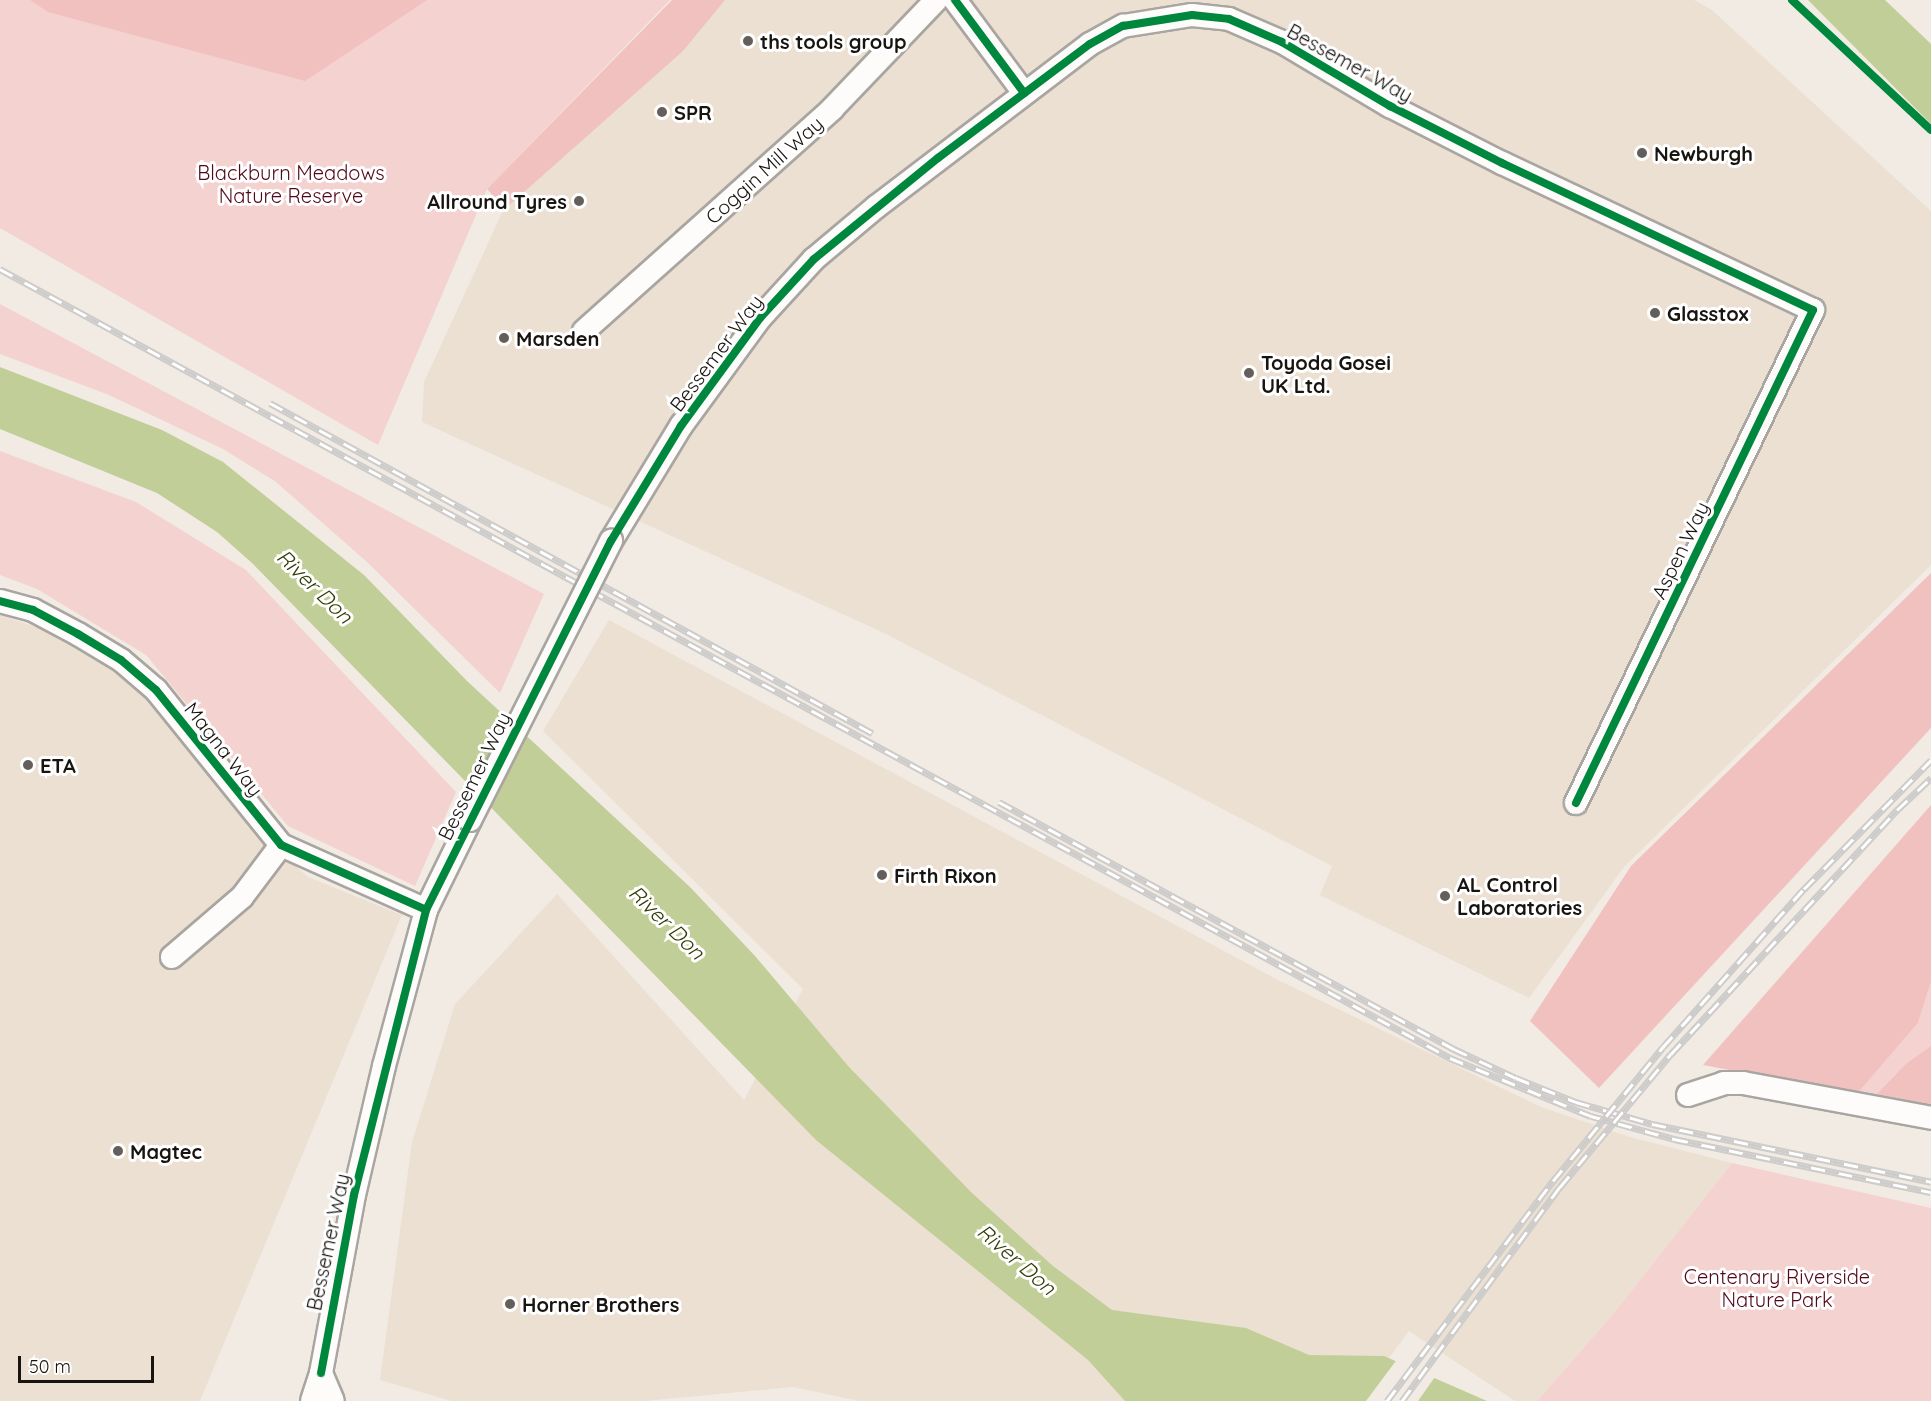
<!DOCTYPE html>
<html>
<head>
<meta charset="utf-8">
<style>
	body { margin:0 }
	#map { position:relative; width:1931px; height:1401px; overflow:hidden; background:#f1ebe4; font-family:Quicksand,sans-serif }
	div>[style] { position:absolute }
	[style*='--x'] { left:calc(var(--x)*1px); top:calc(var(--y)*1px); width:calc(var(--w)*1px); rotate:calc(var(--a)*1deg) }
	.built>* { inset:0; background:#ece0d3 }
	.green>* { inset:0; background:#f4d2d0 }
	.forest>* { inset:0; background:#f1c1c0 }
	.water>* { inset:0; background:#c1ce98 }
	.pier>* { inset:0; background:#f1ebe4 }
	.roads { filter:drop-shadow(2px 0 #a9a5a0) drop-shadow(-2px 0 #a9a5a0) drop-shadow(0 2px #a9a5a0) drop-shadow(0 -2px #a9a5a0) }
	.minor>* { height:22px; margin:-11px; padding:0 11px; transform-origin:11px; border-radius:11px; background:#fdfcfb }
	.rail>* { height:7px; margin-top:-3.5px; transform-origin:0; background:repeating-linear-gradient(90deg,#fff 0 14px,#cdccca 0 28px); box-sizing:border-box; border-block:2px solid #cdccca }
	.bridges { filter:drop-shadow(2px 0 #a9a5a0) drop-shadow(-2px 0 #a9a5a0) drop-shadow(0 2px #a9a5a0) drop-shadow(0 -2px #a9a5a0) }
	.minor-bridge>* { height:22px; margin:-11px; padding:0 11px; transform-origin:11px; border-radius:11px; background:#fdfcfb }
	.cycleway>* { height:8px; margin:-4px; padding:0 4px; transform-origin:4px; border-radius:4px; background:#00873e }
	.dots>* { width:16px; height:16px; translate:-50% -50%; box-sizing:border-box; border:3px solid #fff; border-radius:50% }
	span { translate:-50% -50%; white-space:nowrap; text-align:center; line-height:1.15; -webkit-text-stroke:6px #fff; paint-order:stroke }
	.poi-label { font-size:20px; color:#181410; font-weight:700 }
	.left { translate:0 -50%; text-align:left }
	.right { translate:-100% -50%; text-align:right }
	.street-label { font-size:20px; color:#181410 }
	.park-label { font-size:20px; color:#510818 }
	.water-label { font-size:21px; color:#313c03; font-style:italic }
	.scale { position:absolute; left:18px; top:1356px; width:136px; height:27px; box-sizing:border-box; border:3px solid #181410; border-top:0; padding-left:8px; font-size:18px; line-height:21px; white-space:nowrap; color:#181410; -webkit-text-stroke:4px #fff; paint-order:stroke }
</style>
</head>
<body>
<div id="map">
	<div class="built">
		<i style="clip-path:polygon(723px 0,1694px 0,1712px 10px,1931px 211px,1931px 565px,1624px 867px,1529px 998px,1320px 895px,1332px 866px,884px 633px,422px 422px,424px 382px,505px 206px)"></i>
		<i style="clip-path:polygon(0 615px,71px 639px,143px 689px,270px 844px,308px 877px,402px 915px,200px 1401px,0 1401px)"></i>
		<i style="clip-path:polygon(609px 620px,1276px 979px,1541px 1107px,1630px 1137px,1732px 1163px,1614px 1313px,1537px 1401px,1515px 1401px,1409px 1331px,1357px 1401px,859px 1401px,793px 1387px,645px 1401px,451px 1401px,380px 1380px,412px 1142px,455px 1004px,557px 894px,744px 1100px,803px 989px,543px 731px)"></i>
	</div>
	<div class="green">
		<i style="clip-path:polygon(0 0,670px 0,487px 189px,378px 445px,0 228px)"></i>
		<i style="clip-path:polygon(0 304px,544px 594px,500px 693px,367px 562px,276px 482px,223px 449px,109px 395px,0 354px)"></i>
		<i style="clip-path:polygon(0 451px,136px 502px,246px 570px,456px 792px,415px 886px,288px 826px,146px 655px,37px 589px,0 575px)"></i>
		<i style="clip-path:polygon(1931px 982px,1931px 1106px,1876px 1094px,1857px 1094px,1918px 1023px)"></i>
		<i style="clip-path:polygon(1732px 1163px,1931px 1208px,1931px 1401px,1537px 1401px,1614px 1313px)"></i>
	</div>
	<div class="forest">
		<i style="clip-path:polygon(30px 0,427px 0,305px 81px,48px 12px)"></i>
		<i style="clip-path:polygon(672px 0,725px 0,683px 51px,505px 209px,487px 189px)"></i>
		<i style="clip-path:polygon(1931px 573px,1931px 728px,1599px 1088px,1530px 1021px,1631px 866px)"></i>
		<i style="clip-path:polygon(1931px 805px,1931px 982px,1918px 1023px,1857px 1094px,1703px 1065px)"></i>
		<i style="clip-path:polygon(1931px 1046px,1931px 1106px,1877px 1094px,1906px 1064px)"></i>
	</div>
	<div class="water">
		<i style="clip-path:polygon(1808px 0,1885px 0,1931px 44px,1931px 124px)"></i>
		<i style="clip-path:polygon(0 367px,162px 430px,223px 462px,364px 575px,467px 681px,690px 887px,755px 956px,849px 1067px,972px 1193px,1053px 1266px,1112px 1310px,1246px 1328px,1309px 1355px,1384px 1356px,1487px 1401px,1125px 1401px,1088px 1360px,816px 1140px,252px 563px,217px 532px,157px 493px,0 429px)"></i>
	</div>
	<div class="pier">
		<i style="clip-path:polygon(1398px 1358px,1437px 1374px,1418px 1401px,1366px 1401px)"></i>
	</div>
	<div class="roads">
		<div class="minor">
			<i style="--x:955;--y:0;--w:116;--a:53.4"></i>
			<i style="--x:584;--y:331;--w:333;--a:-41.8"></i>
			<i style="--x:832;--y:109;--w:151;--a:-46.3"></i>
			<i style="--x:611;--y:541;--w:135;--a:-58.7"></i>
			<i style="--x:681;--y:426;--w:134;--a:-53.8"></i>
			<i style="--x:760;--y:318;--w:80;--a:-47.5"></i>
			<i style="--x:814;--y:259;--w:81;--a:-40"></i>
			<i style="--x:876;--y:207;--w:269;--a:-37.3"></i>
			<i style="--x:1090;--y:44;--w:38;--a:-29"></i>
			<i style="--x:1123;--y:26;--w:70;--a:-9.1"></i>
			<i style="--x:1192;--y:15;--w:37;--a:6"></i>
			<i style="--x:1229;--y:19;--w:58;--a:23.5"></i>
			<i style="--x:1282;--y:42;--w:126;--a:30.7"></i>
			<i style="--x:1390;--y:106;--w:126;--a:27"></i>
			<i style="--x:1502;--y:163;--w:344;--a:25.3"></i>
			<i style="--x:1813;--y:310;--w:547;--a:115.68"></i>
			<i style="--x:0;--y:601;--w:34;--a:15"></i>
			<i style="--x:33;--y:610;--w:51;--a:28.1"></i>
			<i style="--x:78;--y:634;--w:50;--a:31.2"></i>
			<i style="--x:121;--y:660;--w:46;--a:40.6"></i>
			<i style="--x:156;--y:690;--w:199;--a:51.1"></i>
			<i style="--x:281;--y:845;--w:159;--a:24.1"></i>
			<i style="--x:172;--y:957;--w:92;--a:-40.6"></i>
			<i style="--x:242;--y:897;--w:65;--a:-53.1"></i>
			<i style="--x:1688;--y:1095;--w:38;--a:-18"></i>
			<i style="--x:1724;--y:1083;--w:19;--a:0"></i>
			<i style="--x:1743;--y:1083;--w:191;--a:10.5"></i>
			<i style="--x:321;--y:1373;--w:181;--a:-79.5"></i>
			<i style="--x:354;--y:1195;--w:132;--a:-76.9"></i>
			<i style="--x:384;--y:1066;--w:162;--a:-74.9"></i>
			<i style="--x:426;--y:910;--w:100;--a:-63.9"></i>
			<i style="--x:312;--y:1401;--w:29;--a:-72"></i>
			<i style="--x:321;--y:1373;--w:30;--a:67"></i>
		</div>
	</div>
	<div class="rail">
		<i style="--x:0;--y:269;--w:1651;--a:28.55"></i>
		<i style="--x:1450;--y:1058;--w:152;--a:22.4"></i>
		<i style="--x:1591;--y:1116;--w:86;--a:15.5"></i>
		<i style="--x:1674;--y:1139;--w:262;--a:11.7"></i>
		<i style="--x:270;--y:403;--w:687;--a:28.73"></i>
		<i style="--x:999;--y:802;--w:518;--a:28.5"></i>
		<i style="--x:1454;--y:1049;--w:68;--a:25.1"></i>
		<i style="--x:1516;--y:1078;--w:65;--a:21.8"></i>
		<i style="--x:1576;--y:1102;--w:79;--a:16.1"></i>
		<i style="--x:1652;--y:1124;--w:285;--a:11.7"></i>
		<i style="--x:1387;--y:1401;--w:276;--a:-53"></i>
		<i style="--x:1553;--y:1181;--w:173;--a:-50.6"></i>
		<i style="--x:1663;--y:1047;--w:212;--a:-48.3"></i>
		<i style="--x:1804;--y:889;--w:181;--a:-45.4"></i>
		<i style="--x:1402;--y:1401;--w:266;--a:-53.6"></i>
		<i style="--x:1560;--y:1187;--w:173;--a:-50.2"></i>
		<i style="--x:1671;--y:1054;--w:333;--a:-47.2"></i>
		<i style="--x:1897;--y:810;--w:47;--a:-43.3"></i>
	</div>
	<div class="bridges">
		<div class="minor-bridge">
			<i style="--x:470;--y:820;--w:313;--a:-63.2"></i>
		</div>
	</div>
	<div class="cycleway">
		<i style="--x:955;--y:0;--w:116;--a:53.4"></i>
		<i style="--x:1792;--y:0;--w:190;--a:43.1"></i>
		<i style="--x:0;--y:601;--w:34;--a:15"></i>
		<i style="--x:33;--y:610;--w:51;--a:28.1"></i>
		<i style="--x:78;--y:634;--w:50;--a:31.2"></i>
		<i style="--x:121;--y:660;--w:46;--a:40.6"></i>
		<i style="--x:156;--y:690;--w:199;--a:51.1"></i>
		<i style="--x:281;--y:845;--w:159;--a:24.1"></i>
		<i style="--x:321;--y:1373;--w:181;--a:-79.5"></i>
		<i style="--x:354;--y:1195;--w:294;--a:-75.8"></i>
		<i style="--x:426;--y:910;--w:413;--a:-63.4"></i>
		<i style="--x:611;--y:541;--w:135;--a:-58.7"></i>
		<i style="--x:681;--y:426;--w:134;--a:-53.8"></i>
		<i style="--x:760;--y:318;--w:80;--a:-47.5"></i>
		<i style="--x:814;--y:259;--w:160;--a:-39.2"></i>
		<i style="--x:938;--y:158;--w:190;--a:-36.9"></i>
		<i style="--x:1090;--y:44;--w:38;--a:-29"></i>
		<i style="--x:1123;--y:26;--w:70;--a:-9.1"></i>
		<i style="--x:1192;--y:15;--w:37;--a:6"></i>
		<i style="--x:1229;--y:19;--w:58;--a:23.5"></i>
		<i style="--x:1282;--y:42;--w:126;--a:30.7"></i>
		<i style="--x:1390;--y:106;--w:126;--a:27"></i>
		<i style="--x:1502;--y:163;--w:344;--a:25.3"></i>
		<i style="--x:1813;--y:310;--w:547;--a:115.68"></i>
	</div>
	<div class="dots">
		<i style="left:748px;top:41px;background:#645f5a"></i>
		<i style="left:662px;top:112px;background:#645f5a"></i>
		<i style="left:1642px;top:153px;background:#645f5a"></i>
		<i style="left:579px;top:201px;background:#645f5a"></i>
		<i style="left:1655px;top:313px;background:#645f5a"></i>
		<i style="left:504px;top:338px;background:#645f5a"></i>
		<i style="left:1249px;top:373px;background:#645f5a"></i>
		<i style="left:28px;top:765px;background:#645f5a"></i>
		<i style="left:882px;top:875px;background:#645f5a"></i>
		<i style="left:1445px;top:896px;background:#645f5a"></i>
		<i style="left:118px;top:1151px;background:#645f5a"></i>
		<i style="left:510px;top:1304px;background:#645f5a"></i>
	</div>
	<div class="poi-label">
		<span class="left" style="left:760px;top:41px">ths tools group</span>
		<span class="left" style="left:674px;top:112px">SPR</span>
		<span class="left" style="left:1654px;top:153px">Newburgh</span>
		<span class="right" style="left:567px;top:201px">Allround Tyres</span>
		<span class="left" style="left:1667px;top:313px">Glasstox</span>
		<span class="left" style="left:516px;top:338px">Marsden</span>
		<span class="left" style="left:1261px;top:374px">Toyoda Gosei<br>UK Ltd.</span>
		<span class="left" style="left:40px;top:765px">ETA</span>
		<span class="left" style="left:894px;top:875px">Firth Rixon</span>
		<span class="left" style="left:1457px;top:896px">AL Control<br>Laboratories</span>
		<span class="left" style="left:130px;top:1151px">Magtec</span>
		<span class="left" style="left:522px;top:1304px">Horner Brothers</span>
	</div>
	<div class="street-label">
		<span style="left:1350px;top:63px;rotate:29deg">Bessemer Way</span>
		<span style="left:764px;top:170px;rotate:-42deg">Coggin Mill Way</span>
		<span style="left:716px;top:353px;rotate:-53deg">Bessemer Way</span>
		<span style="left:1680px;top:550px;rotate:-64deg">Aspen Way</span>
		<span style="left:224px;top:749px;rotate:52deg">Magna Way</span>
		<span style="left:474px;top:776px;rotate:-64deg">Bessemer Way</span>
		<span style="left:328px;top:1242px;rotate:-78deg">Bessemer Way</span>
	</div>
	<div class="park-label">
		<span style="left:291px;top:184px">Blackburn Meadows<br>Nature Reserve</span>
		<span style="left:1777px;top:1288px">Centenary Riverside<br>Nature Park</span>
	</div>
	<div class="water-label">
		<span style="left:315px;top:586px;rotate:44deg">River Don</span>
		<span style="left:667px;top:922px;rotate:44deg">River Don</span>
		<span style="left:1017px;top:1259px;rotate:41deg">River Don</span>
	</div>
	<div class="scale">50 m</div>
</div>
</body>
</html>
